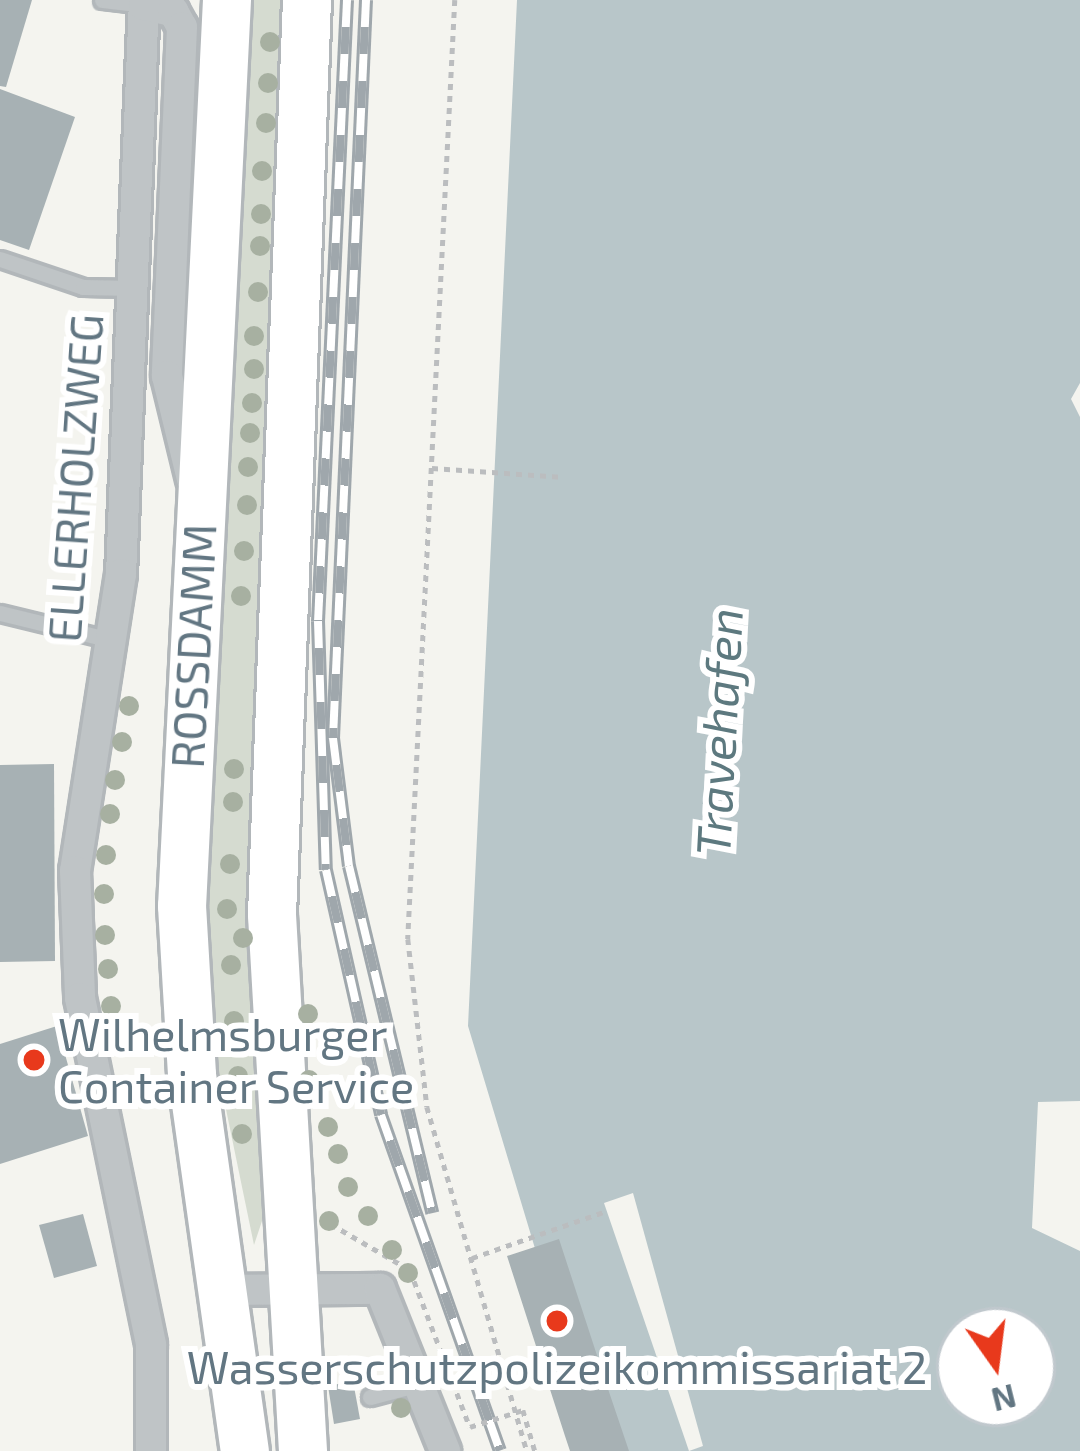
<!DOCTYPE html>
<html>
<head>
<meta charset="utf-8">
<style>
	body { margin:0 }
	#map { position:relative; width:1080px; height:1451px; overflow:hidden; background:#f4f4ef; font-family:"Exo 2",sans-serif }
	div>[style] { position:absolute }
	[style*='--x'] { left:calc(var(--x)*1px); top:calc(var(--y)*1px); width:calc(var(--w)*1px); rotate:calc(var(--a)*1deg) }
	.green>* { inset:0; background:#d5dbd0 }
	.water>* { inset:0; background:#b8c6c9 }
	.pier>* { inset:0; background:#f4f4ef }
	.building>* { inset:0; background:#a7b1b4 }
	.path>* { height:4.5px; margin-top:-2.25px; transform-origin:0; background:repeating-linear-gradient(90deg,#bbbdbf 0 6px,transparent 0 12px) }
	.roads { filter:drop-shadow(3px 0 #b2b7ba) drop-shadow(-3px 0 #b2b7ba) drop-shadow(0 3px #b2b7ba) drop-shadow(0 -3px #b2b7ba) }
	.service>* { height:15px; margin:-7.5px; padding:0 7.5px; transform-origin:7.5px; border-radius:7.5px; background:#bfc4c6 }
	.minor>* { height:30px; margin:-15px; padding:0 15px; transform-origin:15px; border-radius:15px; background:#bfc4c6 }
	.primary>* { height:48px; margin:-24px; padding:0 24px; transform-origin:24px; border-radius:24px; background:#fff }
	.rail>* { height:14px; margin-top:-7px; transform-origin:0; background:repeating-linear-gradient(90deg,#fff 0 27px,#9fa7ac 0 54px); box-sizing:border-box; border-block:3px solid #9fa7ac }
	.path-bridge>* { height:4.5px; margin-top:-2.25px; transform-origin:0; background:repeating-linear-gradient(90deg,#bbbdbf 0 6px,transparent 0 12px) }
	.trees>* { width:20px; height:20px; margin:-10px; border-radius:50%; background:#a7b0a1 }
	.dots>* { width:33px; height:33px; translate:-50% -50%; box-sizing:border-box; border:6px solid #fff; border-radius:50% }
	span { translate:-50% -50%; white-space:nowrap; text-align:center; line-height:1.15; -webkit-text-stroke:12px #fff; paint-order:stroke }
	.street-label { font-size:45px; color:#627682 }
	.poi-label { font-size:45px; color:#627682 }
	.left { translate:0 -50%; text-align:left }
	.water-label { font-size:48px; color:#5d797f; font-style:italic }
	.north { position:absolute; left:936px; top:1307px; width:120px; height:120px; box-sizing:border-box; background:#fff; border:3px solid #c0c8cd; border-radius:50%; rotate:166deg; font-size:33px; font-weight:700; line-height:48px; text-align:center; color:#627682 }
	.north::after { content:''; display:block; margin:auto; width:42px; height:54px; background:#e8391c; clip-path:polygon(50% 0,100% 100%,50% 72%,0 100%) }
</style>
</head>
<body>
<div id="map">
	<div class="green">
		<i style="clip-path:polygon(242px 0,293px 0,259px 1046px,214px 1049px,201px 951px)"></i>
		<i style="clip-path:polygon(257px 1054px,266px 1209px,254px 1245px,215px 1056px)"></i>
	</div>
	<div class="water">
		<i style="clip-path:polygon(evenodd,517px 0,1080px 0,1080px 383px,1071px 399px,1080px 417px,1080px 1101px,1038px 1102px,1032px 1228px,1080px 1251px,1080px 1451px,596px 1451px,468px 1026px,517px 0,960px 1331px,1032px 1331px,1032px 1403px,960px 1403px,960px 1331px)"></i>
	</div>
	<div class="pier">
		<i style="clip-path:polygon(633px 1193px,703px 1446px,689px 1451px,604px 1203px)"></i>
	</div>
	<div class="building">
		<i style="clip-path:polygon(0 0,32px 0,6px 87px,0 86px)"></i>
		<i style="clip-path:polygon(0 89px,75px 117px,29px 250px,0 240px)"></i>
		<i style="clip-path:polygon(54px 764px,55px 961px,0 962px,0 765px)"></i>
		<i style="clip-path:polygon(57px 1026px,88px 1136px,0 1164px,0 1044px)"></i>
		<i style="clip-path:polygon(83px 1214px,97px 1266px,54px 1278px,39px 1225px)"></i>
		<i style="clip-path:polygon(559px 1239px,607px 1386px,629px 1451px,570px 1451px,565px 1436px,507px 1256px)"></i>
		<i style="clip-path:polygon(353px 1381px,360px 1419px,334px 1424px,328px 1386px)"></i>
	</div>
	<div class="path">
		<i style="--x:455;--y:0;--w:940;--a:92.87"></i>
		<i style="--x:408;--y:939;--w:169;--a:83.5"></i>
		<i style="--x:427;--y:1107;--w:358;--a:73.8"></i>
		<i style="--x:432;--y:468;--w:132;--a:3.9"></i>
		<i style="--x:331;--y:1224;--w:91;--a:30.2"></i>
		<i style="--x:410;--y:1270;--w:168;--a:69.1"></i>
		<i style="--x:472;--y:1258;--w:142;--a:-19.3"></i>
		<i style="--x:523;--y:1410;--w:43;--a:73.7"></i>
	</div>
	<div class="roads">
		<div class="service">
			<i style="--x:102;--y:0;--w:42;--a:6.8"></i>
			<i style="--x:0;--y:259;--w:88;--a:18.6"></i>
			<i style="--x:83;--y:287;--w:50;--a:1.1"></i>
			<i style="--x:0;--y:613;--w:114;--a:13.7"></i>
			<i style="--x:370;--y:1397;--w:51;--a:-14.9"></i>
		</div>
		<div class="minor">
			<i style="--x:144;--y:0;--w:574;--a:92.29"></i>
			<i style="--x:121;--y:574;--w:301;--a:98.8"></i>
			<i style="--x:75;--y:871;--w:127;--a:87.7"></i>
			<i style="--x:80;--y:998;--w:354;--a:78.4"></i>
			<i style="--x:151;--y:1345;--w:106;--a:90"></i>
			<i style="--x:144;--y:5;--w:30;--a:12"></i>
			<i style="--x:173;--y:11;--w:18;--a:61"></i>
			<i style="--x:182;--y:27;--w:349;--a:92.5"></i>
			<i style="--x:167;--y:376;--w:106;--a:76.4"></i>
			<i style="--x:222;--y:1290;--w:158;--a:-0.4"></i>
			<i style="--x:380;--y:1289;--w:175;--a:68.1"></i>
		</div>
		<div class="primary">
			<i style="--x:227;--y:0;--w:907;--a:92.84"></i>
			<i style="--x:182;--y:906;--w:169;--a:86.6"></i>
			<i style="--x:192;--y:1075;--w:380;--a:82"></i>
			<i style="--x:303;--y:1451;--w:537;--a:-93.31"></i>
			<i style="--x:272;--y:915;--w:916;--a:-87.81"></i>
		</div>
	</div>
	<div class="rail">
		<i style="--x:347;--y:0;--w:622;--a:92.67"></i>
		<i style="--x:318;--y:621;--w:249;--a:88.2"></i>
		<i style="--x:326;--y:870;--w:251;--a:77.3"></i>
		<i style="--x:381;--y:1115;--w:356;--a:70.5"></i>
		<i style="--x:366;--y:0;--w:739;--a:92.56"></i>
		<i style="--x:333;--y:738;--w:129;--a:82.9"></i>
		<i style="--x:349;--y:866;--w:357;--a:76.5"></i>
	</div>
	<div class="path-bridge">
		<i style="--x:470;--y:1427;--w:56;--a:-17.8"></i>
	</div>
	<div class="trees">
		<i style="left:270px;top:42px"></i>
		<i style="left:268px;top:83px"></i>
		<i style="left:266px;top:123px"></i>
		<i style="left:262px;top:171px"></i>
		<i style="left:261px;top:214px"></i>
		<i style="left:260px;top:246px"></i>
		<i style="left:258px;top:292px"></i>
		<i style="left:254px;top:336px"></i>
		<i style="left:254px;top:369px"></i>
		<i style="left:252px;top:403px"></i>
		<i style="left:250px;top:433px"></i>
		<i style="left:248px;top:467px"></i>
		<i style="left:247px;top:505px"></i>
		<i style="left:244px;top:551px"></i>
		<i style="left:241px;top:596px"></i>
		<i style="left:129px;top:706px"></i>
		<i style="left:122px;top:742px"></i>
		<i style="left:234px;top:769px"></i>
		<i style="left:115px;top:780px"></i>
		<i style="left:233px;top:802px"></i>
		<i style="left:110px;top:814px"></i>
		<i style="left:106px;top:855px"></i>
		<i style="left:230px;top:864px"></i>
		<i style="left:104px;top:894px"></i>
		<i style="left:227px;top:909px"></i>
		<i style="left:105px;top:935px"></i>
		<i style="left:243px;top:938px"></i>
		<i style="left:231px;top:965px"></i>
		<i style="left:108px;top:969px"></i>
		<i style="left:111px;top:1006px"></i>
		<i style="left:308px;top:1014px"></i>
		<i style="left:234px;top:1021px"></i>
		<i style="left:306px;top:1036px"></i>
		<i style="left:118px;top:1042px"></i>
		<i style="left:238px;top:1076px"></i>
		<i style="left:309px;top:1080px"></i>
		<i style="left:328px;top:1127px"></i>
		<i style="left:242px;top:1134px"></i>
		<i style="left:338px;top:1154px"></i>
		<i style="left:348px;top:1187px"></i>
		<i style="left:368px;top:1216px"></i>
		<i style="left:329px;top:1221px"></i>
		<i style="left:392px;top:1250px"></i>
		<i style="left:408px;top:1273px"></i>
		<i style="left:401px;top:1408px"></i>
	</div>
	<div class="dots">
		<i style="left:34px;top:1060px;background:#e8391c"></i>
		<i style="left:557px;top:1321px;background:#e8391c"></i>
	</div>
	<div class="street-label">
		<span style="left:75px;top:478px;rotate:-86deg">ELLERHOLZWEG</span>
		<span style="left:193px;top:646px;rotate:-87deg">ROSSDAMM</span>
	</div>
	<div class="poi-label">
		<span class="left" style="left:58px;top:1060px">Wilhelmsburger<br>Container Service</span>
		<span style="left:557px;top:1367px">Wasserschutzpolizeikommissariat 2</span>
	</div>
	<div class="water-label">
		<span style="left:718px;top:732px;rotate:-87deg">Travehafen</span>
	</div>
	<div class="north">N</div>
</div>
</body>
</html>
